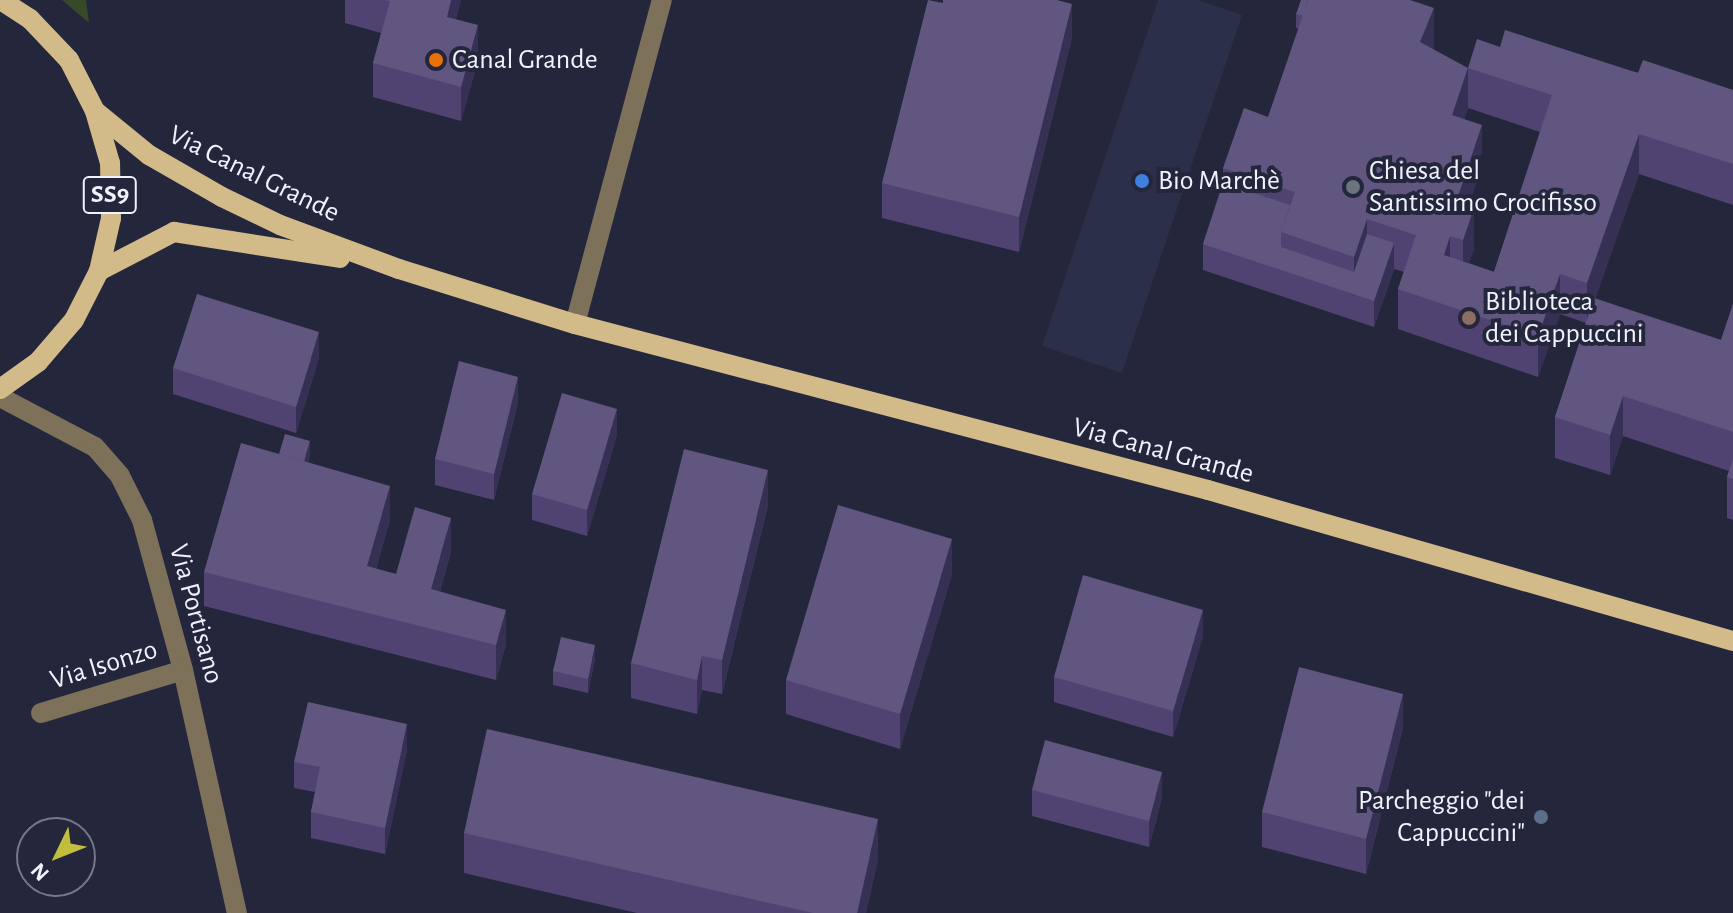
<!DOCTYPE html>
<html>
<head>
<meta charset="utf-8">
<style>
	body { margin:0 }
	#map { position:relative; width:1733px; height:913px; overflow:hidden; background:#24263b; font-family:"Alegreya Sans",sans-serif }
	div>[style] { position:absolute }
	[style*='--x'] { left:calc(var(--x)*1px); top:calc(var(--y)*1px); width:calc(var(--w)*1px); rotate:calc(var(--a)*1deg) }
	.built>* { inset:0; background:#2c2f4a }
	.green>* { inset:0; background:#364928 }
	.minor>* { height:20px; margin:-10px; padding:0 10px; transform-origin:10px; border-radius:10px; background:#7d715a }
	.major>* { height:20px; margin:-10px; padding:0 10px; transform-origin:10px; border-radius:10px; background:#d3ba89 }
	.wall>* { inset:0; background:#504372 }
	.shaded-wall>* { inset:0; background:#373055 }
	.building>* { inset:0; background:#615680 }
	.dots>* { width:22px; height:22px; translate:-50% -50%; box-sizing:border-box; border:4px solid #24263b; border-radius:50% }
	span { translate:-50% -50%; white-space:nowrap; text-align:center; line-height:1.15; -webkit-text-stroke:8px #24263b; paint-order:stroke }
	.shield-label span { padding:2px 6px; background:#24263b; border:2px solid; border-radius:6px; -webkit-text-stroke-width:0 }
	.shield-label { font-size:26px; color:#f0f2fd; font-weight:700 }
	.poi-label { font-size:28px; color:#f0f2fd }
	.left { translate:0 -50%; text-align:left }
	.right { translate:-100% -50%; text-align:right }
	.street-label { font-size:28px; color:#f0f2fd }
	.north { position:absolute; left:16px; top:817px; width:80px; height:80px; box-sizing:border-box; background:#24263b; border:2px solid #767889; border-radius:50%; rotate:227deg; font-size:22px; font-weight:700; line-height:32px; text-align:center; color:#f0f2fd }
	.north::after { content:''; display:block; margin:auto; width:28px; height:36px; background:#c2bd3f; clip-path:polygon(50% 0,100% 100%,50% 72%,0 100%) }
</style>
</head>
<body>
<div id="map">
	<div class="built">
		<i style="clip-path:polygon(1158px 0,1198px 0,1242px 15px,1122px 373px,1042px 346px)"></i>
	</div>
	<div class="green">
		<i style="clip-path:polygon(62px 0,86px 0,89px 23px)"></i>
	</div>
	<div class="minor">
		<i style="--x:575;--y:324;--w:335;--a:-75"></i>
		<i style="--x:0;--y:397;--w:107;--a:27.8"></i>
		<i style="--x:95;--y:447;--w:38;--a:49"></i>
		<i style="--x:120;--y:476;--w:49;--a:63.4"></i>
		<i style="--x:142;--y:520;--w:156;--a:74.7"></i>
		<i style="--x:183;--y:670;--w:249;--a:77.5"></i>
		<i style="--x:41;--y:713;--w:148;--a:-16.8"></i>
	</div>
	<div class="major">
		<i style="--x:95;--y:111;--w:70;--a:39.2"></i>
		<i style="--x:149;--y:155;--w:84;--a:29.9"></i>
		<i style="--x:222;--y:197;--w:64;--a:25.8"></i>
		<i style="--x:280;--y:225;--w:127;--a:20.3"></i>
		<i style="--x:399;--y:269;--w:184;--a:17.4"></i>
		<i style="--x:575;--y:324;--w:654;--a:14.69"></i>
		<i style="--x:1208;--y:490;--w:546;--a:16.05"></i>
		<i style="--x:99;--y:271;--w:85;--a:-27.5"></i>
		<i style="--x:174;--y:232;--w:168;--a:8.9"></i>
		<i style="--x:0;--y:389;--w:47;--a:-35.4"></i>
		<i style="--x:38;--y:362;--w:55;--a:-49.4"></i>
		<i style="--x:74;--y:320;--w:55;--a:-63"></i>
		<i style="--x:99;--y:271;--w:54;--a:-77.2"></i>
		<i style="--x:111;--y:218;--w:55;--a:-91"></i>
		<i style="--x:110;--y:163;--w:54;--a:-106.1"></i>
		<i style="--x:95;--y:111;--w:57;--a:-117"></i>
		<i style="--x:69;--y:60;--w:57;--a:-133.6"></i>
		<i style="--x:30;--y:19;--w:35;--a:-147"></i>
	</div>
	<div class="wall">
		<i style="clip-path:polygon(345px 0,461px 0,456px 19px,478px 60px,461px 121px,373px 97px,373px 63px,381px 33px,345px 23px)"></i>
		<i style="clip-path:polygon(1296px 14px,1434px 48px,1433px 49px,1468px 108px,1464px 119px,1482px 166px,1468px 206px,1474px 249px,1469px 263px,1494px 272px,1540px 132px,1468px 108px,1468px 68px,1500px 47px,1733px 90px,1733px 205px,1639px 174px,1595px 299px,1721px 340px,1733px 304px,1733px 520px,1727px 518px,1727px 477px,1729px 471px,1623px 436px,1610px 475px,1555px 458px,1555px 417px,1586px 323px,1560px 314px,1538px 377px,1398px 329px,1398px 289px,1404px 272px,1394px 269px,1374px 327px,1203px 270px,1203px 244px,1223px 183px,1223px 168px,1268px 117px,1299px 29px,1296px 28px)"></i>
		<i style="clip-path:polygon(1072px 38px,1019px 252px,882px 218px,882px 183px)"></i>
		<i style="clip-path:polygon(319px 358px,296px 433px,173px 394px,173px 368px)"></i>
		<i style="clip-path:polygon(518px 402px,494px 500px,435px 485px,435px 459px)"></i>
		<i style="clip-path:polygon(617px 435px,587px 536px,532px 520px,532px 494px)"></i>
		<i style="clip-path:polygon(279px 454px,310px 455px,308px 462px,390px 520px,376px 569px,396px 574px,451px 552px,440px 591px,506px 644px,496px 680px,204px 606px,204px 572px)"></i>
		<i style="clip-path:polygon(768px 505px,722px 694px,702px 690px,697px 714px,631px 698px,631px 663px)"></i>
		<i style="clip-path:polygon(952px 574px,900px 749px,786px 714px,786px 680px)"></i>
		<i style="clip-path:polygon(1203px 636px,1173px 737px,1054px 702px,1054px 677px)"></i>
		<i style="clip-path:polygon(595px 659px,588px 693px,553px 685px,553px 671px)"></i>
		<i style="clip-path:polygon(1403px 728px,1366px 874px,1262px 847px,1262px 812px)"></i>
		<i style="clip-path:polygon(407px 750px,385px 854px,311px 838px,311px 812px,315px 792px,294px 788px,294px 762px)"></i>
		<i style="clip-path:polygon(1032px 790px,1162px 798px,1149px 847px,1032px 816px)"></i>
		<i style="clip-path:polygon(464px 833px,878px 859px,866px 913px,637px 913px,464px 873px)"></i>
	</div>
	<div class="shaded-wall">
		<i style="clip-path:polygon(451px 0,461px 0,447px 51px,447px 17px)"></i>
		<i style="clip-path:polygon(1072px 4px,1072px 38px,1019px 252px,1019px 217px)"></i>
		<i style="clip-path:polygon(1434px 8px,1434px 48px,1420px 83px,1420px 42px)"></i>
		<i style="clip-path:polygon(478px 25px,478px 60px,461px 121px,461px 87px)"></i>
		<i style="clip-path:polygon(1468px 68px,1468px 108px,1452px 156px,1452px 115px)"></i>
		<i style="clip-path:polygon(1482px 125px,1482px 166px,1458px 239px,1456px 202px)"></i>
		<i style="clip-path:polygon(1639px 134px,1639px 174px,1587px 323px,1587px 283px)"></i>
		<i style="clip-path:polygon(1474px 208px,1474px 249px,1463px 281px,1463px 240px)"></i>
		<i style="clip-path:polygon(1367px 219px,1367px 259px,1354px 297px,1354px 257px)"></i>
		<i style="clip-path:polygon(1450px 236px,1450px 277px,1444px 255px)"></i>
		<i style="clip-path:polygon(1394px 243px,1394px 269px,1374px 327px,1374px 301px)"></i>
		<i style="clip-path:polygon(1560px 274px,1560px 314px,1538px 377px,1538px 336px)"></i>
		<i style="clip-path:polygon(319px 332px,319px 358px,296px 433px,296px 407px)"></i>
		<i style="clip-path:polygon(518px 377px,518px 402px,494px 500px,494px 474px)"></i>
		<i style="clip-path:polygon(1623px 396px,1623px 436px,1610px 475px,1610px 435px)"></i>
		<i style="clip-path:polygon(617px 409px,617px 435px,587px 536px,587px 510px)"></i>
		<i style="clip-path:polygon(310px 441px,310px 455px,299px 494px,299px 480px)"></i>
		<i style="clip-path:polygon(768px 470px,768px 505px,722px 694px,722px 660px)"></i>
		<i style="clip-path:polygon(390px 486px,390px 520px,367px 601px,367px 566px)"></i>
		<i style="clip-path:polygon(451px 518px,451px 552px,431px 623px,431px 589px)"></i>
		<i style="clip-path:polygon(952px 539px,952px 574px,900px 749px,900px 714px)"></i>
		<i style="clip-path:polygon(506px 610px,506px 644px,496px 680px,496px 645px)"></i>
		<i style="clip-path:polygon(1203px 610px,1203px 636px,1173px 737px,1173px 711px)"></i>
		<i style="clip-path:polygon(595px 645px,595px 659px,588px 693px,588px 679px)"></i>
		<i style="clip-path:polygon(702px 656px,702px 690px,697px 714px,697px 680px)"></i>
		<i style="clip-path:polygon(1403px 694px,1403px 728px,1366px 874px,1366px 839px)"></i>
		<i style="clip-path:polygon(407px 724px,407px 750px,385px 854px,385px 828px)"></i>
		<i style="clip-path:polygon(1162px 772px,1162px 798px,1149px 847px,1149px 821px)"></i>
		<i style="clip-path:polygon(878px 819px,878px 859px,866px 913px,857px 913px)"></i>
	</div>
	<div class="building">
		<i style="clip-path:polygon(385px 0,451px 0,447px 17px,478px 25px,461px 87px,373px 63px,390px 1px)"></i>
		<i style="clip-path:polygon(928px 0,943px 3px,943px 0,1057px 0,1072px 4px,1019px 217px,882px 183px)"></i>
		<i style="clip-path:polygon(1301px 0,1308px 0,1303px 16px,1296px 14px)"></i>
		<i style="clip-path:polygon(1308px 0,1410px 0,1434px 8px,1420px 42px,1468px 68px,1452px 115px,1482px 125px,1456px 202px,1474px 208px,1463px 240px,1450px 236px,1444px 255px,1494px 272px,1552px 95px,1468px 68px,1477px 39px,1500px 47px,1505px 30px,1638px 73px,1643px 60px,1733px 90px,1733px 164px,1639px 134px,1587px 283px,1560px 274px,1538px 336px,1398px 289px,1416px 235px,1367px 219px,1354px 257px,1281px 232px,1295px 192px,1223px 168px,1244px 108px,1268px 117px)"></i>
		<i style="clip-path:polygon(1223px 183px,1290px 205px,1281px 232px,1281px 247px,1354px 272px,1367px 234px,1394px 243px,1374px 301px,1203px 244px)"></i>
		<i style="clip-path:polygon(197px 294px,319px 332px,296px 407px,173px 368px)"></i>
		<i style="clip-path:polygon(1594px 298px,1721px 340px,1733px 304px,1733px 432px,1623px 396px,1610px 435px,1555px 417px)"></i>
		<i style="clip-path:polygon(459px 361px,518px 377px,494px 474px,435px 459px)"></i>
		<i style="clip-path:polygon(562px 393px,617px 409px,587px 510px,532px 494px)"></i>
		<i style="clip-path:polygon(285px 434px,310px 441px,304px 461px,279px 454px)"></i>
		<i style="clip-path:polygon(241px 443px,390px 486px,367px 566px,396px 574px,415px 507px,451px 518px,431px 589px,506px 610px,496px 645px,204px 572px)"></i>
		<i style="clip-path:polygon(684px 449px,768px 470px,722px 660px,702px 656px,697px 680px,631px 663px)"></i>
		<i style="clip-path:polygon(1733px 459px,1733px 479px,1727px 477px)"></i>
		<i style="clip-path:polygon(838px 505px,952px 539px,900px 714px,786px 680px)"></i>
		<i style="clip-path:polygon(1083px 575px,1203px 610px,1173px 711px,1054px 677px)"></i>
		<i style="clip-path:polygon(561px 637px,595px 645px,588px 679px,553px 671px)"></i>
		<i style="clip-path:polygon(1299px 667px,1403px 694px,1366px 839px,1262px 812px)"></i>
		<i style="clip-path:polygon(308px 702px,407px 724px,385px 828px,311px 812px,320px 767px,294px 762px)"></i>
		<i style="clip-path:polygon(487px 729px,878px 819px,857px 913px,813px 913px,464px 833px)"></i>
		<i style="clip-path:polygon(1045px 740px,1162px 772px,1149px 821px,1032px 790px)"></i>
	</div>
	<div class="dots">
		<i style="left:436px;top:60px;background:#e8710a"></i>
		<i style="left:1142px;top:181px;background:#3f7fe0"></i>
		<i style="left:1353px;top:187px;background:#6b7280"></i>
		<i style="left:1469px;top:318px;background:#8d6e63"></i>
		<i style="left:1541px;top:817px;background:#5c6f8a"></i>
	</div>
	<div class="shield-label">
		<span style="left:110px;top:195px">SS9</span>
	</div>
	<div class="poi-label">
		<span class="left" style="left:452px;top:60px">Canal Grande</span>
		<span class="left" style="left:1369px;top:187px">Chiesa del<br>Santissimo Crocifisso</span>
		<span class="left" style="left:1158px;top:181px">Bio Marchè</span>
		<span class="left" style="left:1485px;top:318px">Biblioteca<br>dei Cappuccini</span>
		<span class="right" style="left:1525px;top:817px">Parcheggio "dei<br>Cappuccini"</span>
	</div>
	<div class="street-label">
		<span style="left:254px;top:174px;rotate:26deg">Via Canal Grande</span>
		<span style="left:1163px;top:451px;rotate:15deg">Via Canal Grande</span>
		<span style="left:196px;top:614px;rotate:75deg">Via Portisano</span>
		<span style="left:104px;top:665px;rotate:-17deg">Via Isonzo</span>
	</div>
	<div class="north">N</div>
</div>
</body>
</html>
